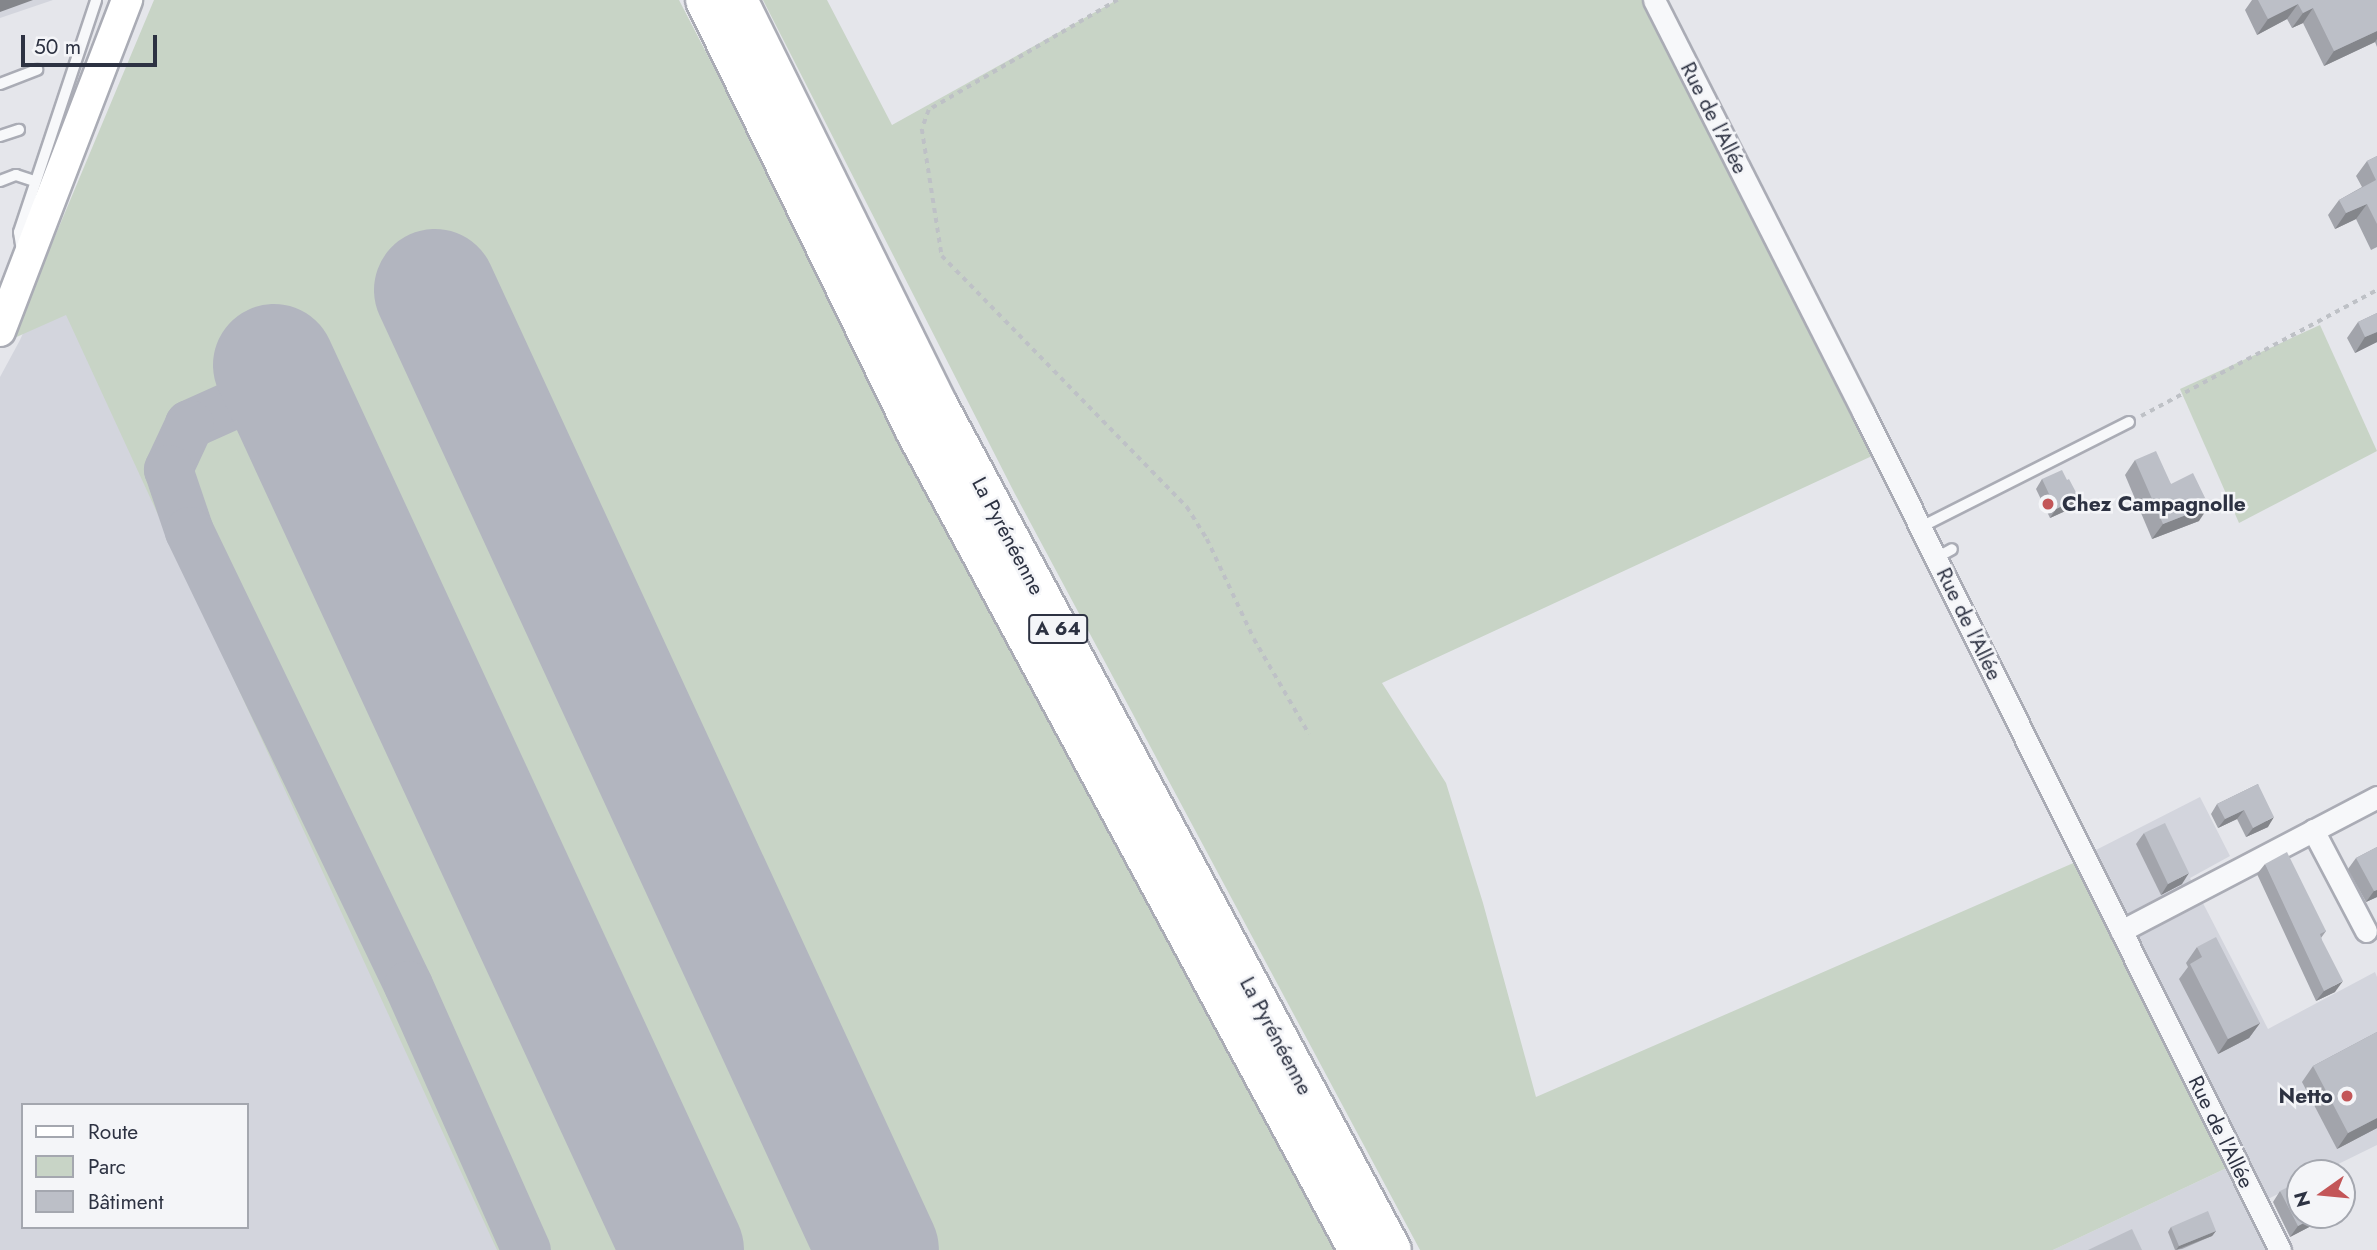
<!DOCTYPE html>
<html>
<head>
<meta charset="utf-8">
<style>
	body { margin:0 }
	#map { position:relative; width:2377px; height:1250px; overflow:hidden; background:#e5e6eb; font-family:Jost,sans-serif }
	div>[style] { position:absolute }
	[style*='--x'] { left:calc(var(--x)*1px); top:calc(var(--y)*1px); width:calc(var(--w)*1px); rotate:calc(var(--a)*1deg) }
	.built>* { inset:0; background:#d3d5dd }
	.green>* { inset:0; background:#c8d4c6 }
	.taxiway>* { height:49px; margin:-24.5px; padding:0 24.5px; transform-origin:24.5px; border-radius:24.5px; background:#b2b5bf }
	.runway>* { height:122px; margin:-61px; padding:0 61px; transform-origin:61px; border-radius:61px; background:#b2b5bf }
	.path>* { height:3.5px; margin-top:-1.75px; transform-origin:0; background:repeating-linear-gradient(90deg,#bec1c6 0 5px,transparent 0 10px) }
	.roads { filter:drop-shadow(2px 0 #aaacb5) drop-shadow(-2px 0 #aaacb5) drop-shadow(0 2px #aaacb5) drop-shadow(0 -2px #aaacb5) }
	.lane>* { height:10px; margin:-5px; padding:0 5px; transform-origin:5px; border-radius:5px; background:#f7f8fa }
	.street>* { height:21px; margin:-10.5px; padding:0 10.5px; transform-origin:10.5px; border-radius:10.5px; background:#f7f8fa }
	.secondary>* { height:30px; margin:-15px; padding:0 15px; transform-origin:15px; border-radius:15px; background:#fff }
	.highway>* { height:38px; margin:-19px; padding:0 19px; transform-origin:19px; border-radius:19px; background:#fff }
	.wall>* { inset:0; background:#a2a4ab }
	.shaded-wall>* { inset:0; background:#84868b }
	.building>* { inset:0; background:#bcbfc7 }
	.dots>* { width:19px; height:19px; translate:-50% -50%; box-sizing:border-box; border:4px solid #f4f5f8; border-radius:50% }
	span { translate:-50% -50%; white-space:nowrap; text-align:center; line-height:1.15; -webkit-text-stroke:5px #f4f5f8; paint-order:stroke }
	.shield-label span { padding:2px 5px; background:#f4f5f8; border:2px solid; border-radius:5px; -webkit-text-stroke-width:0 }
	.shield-label { font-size:19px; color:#2d3242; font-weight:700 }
	.street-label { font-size:21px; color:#2d3242 }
	.poi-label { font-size:21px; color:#2d3242; font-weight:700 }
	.left { translate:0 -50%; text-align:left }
	.right { translate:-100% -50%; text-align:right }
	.legend { position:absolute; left:21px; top:1103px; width:228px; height:126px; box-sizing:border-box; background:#f4f5f8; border:2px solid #a4a7af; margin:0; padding:9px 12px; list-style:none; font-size:21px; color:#2d3242 }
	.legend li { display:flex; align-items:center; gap:14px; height:35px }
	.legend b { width:35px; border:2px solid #a4a7af }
	.north { position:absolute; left:2286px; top:1159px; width:70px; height:70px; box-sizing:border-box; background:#f4f5f8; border:2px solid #a4a7af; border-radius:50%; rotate:255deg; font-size:19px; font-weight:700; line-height:28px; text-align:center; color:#2d3242 }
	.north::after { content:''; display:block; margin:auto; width:24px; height:32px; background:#c35658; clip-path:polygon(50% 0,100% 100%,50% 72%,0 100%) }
	.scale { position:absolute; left:21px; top:35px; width:136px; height:32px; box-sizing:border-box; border:4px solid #2d3242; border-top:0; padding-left:9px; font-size:21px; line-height:24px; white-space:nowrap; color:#2d3242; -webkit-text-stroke:5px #f4f5f8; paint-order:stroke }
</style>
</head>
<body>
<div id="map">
	<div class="built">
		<i style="clip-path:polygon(0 0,53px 0,0 18px)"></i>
		<i style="clip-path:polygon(evenodd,159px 29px,1112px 1250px,0 1250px,0 377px,20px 340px,159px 29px,23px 1105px,247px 1105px,247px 1227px,23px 1227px,23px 1105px)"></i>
		<i style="clip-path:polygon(2200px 797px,2230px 856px,2190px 878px,2268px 1029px,2375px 972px,2377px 977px,2377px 1145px,2320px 1173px,2300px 1173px,2300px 1183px,2256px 1205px,2278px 1250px,2053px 1250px,2235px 1164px,2092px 852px)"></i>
	</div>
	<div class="green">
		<i style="clip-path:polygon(154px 0,679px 0,1027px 672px,1337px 1250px,497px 1250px,66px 315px,12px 339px)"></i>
		<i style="clip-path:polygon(763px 0,827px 0,892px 125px,1117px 0,1644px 0,1872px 456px,1382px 683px,1446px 783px,1483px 903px,1536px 1097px,2078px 861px,2235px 1164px,2053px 1250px,1420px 1250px,1015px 494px)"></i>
		<i style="clip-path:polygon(2320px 325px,2377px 451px,2239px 523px,2180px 389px)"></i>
	</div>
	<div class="taxiway">
		<i style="--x:269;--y:388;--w:88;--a:155.8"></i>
		<i style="--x:189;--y:424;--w:50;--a:115"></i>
		<i style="--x:168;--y:469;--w:65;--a:71.3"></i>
		<i style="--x:189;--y:531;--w:504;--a:64.25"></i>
		<i style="--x:408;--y:985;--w:290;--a:66"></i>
	</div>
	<div class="runway">
		<i style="--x:435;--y:290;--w:1057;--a:65.23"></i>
		<i style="--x:274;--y:365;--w:975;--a:65.2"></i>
	</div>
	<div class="path">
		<i style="--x:1118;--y:0;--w:219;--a:149.8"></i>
		<i style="--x:929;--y:110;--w:20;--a:110"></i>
		<i style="--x:922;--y:129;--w:129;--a:81.1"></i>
		<i style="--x:942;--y:256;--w:351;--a:45.7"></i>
		<i style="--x:1187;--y:507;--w:38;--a:58"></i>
		<i style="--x:1207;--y:539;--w:110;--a:64.8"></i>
		<i style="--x:1254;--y:639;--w:110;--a:59.9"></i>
		<i style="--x:2141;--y:416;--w:268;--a:-28.1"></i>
	</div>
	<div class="roads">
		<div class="lane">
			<i style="--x:0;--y:84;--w:40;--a:-21"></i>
			<i style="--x:0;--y:136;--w:20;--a:-18"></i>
			<i style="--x:0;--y:181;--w:17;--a:-21"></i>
			<i style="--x:16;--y:175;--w:20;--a:18"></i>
			<i style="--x:22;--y:251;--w:19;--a:-99"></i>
			<i style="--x:19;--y:232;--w:244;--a:-71.6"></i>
			<i style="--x:1921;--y:527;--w:233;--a:-26.8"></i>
			<i style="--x:1936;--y:558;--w:18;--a:-29"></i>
		</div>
		<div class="street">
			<i style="--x:1654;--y:0;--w:462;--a:63.1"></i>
			<i style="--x:1863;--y:412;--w:936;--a:63.54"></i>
			<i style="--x:2313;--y:830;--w:114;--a:62.3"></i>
			<i style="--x:2121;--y:931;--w:289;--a:-27.6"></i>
		</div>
		<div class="secondary">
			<i style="--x:0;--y:331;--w:355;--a:-69"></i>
		</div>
		<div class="highway">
			<i style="--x:705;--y:0;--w:479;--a:64"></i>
			<i style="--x:915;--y:431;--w:931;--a:61.59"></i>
			<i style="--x:738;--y:0;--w:449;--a:63.7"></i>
			<i style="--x:937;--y:403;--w:961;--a:61.76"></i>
		</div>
	</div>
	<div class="wall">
		<i style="clip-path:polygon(2252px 0,2377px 0,2377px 47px,2375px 42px,2324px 66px,2303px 23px,2292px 28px,2287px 19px,2257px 35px,2245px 10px)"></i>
		<i style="clip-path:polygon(2377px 156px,2377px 247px,2371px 250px,2356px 219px,2335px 229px,2328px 215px,2339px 200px,2362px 187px,2356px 176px,2367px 161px)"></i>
		<i style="clip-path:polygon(2377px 313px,2377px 342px,2355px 353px,2347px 338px,2358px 322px)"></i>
		<i style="clip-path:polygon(2135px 460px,2171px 484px,2199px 521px,2152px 539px,2125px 475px)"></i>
		<i style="clip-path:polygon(2042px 479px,2067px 480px,2072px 508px,2050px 518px,2036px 489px)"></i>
		<i style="clip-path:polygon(2258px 784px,2268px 827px,2246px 837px,2237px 819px,2218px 828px,2211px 814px,2217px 804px)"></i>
		<i style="clip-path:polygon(2144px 833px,2182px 884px,2161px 895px,2136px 844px)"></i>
		<i style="clip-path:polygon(2377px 847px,2377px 897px,2366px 902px,2348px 869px,2356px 858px)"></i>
		<i style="clip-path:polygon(2265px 864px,2326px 931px,2321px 938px,2335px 992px,2316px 1001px,2257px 874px)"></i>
		<i style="clip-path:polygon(2197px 947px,2260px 1023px,2249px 1038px,2218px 1054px,2179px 979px,2188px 967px,2186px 963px)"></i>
		<i style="clip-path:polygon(2377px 1032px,2377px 1128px,2337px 1149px,2302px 1082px,2313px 1066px)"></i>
		<i style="clip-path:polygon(2280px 1191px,2300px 1215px,2320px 1215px,2313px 1225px,2290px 1237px,2273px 1202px)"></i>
		<i style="clip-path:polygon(2171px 1227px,2216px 1231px,2212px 1236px,2182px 1249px,2175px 1250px,2168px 1232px)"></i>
	</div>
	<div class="shaded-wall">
		<i style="clip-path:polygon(0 0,33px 0,0 12px)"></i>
		<i style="clip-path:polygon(2298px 4px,2287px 19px,2257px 35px,2268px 19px)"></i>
		<i style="clip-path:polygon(2313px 8px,2303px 23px,2292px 28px,2303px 13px)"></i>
		<i style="clip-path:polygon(2377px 31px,2377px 39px,2375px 42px,2324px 66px,2334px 51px)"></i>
		<i style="clip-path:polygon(2367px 204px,2356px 219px,2335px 229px,2346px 213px)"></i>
		<i style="clip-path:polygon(2377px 332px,2377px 342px,2355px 353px,2365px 337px)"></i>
		<i style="clip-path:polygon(2079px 498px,2072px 508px,2050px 518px,2056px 509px)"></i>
		<i style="clip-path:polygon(2209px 506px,2199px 521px,2152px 539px,2163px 524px)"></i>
		<i style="clip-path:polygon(2244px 810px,2237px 819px,2218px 828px,2225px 819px)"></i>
		<i style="clip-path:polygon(2274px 817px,2268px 827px,2246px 837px,2253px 828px)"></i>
		<i style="clip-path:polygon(2189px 873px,2182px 884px,2161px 895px,2168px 884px)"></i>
		<i style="clip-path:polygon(2377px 890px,2377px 897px,2366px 902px,2374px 891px)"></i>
		<i style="clip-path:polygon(2343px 981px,2335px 992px,2316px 1001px,2324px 991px)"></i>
		<i style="clip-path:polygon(2260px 1023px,2249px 1038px,2218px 1054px,2228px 1039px)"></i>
		<i style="clip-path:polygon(2377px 1118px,2377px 1128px,2337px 1149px,2348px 1133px)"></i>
		<i style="clip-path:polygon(2319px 1215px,2320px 1215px,2313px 1225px,2290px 1237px,2298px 1226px)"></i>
		<i style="clip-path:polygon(2216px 1231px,2212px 1236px,2176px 1250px,2179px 1246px)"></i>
	</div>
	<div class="building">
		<i style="clip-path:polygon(2258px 0,2377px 0,2377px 31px,2334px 51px,2313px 8px,2303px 13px,2298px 4px,2268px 19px)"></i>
		<i style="clip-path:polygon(2377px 156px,2377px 224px,2367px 204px,2346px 213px,2339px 200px,2376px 180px,2367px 161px)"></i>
		<i style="clip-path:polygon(2377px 313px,2377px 332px,2365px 337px,2358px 322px)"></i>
		<i style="clip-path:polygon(2156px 451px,2171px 484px,2193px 473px,2209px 506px,2163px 524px,2135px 460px)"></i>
		<i style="clip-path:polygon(2062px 470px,2067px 480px,2069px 479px,2079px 498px,2056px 509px,2042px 479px)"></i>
		<i style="clip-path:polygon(2258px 784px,2274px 817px,2253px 828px,2244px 810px,2225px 819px,2217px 804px)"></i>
		<i style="clip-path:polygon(2165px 823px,2189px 873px,2168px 884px,2144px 833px)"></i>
		<i style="clip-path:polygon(2377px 847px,2377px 890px,2374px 891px,2356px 858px)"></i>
		<i style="clip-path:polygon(2287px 852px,2326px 931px,2320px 934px,2322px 940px,2343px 981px,2324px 991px,2265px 864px)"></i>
		<i style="clip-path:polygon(2216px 937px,2260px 1023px,2228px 1039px,2190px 964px,2202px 957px,2197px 947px)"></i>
		<i style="clip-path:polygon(2377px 1032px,2377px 1118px,2348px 1133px,2313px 1066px)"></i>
		<i style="clip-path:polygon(2300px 1181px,2300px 1215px,2319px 1215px,2298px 1226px,2280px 1191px)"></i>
		<i style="clip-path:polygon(2208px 1211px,2216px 1231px,2179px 1246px,2171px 1227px)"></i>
		<i style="clip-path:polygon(2132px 1229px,2142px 1250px,2088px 1250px)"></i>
	</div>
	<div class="dots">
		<i style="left:2048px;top:504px;background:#c35658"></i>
		<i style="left:2347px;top:1096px;background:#c35658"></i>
	</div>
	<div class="shield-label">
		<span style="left:1058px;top:629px">A 64</span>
	</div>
	<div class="street-label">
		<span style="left:1714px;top:118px;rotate:63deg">Rue de l'Allée</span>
		<span style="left:1008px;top:536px;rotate:62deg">La Pyrénéenne</span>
		<span style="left:1969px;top:624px;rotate:64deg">Rue de l'Allée</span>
		<span style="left:1276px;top:1036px;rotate:62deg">La Pyrénéenne</span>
		<span style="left:2221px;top:1132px;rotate:64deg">Rue de l'Allée</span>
	</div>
	<div class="poi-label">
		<span class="left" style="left:2062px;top:504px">Chez Campagnolle</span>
		<span class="right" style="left:2333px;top:1096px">Netto</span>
	</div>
	<ul class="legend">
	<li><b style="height:9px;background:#fff"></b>Route</li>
	<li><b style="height:19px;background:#c8d4c6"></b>Parc</li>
	<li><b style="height:19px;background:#bcbfc7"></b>Bâtiment</li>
	</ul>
	<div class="north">N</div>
	<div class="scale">50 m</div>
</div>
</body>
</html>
